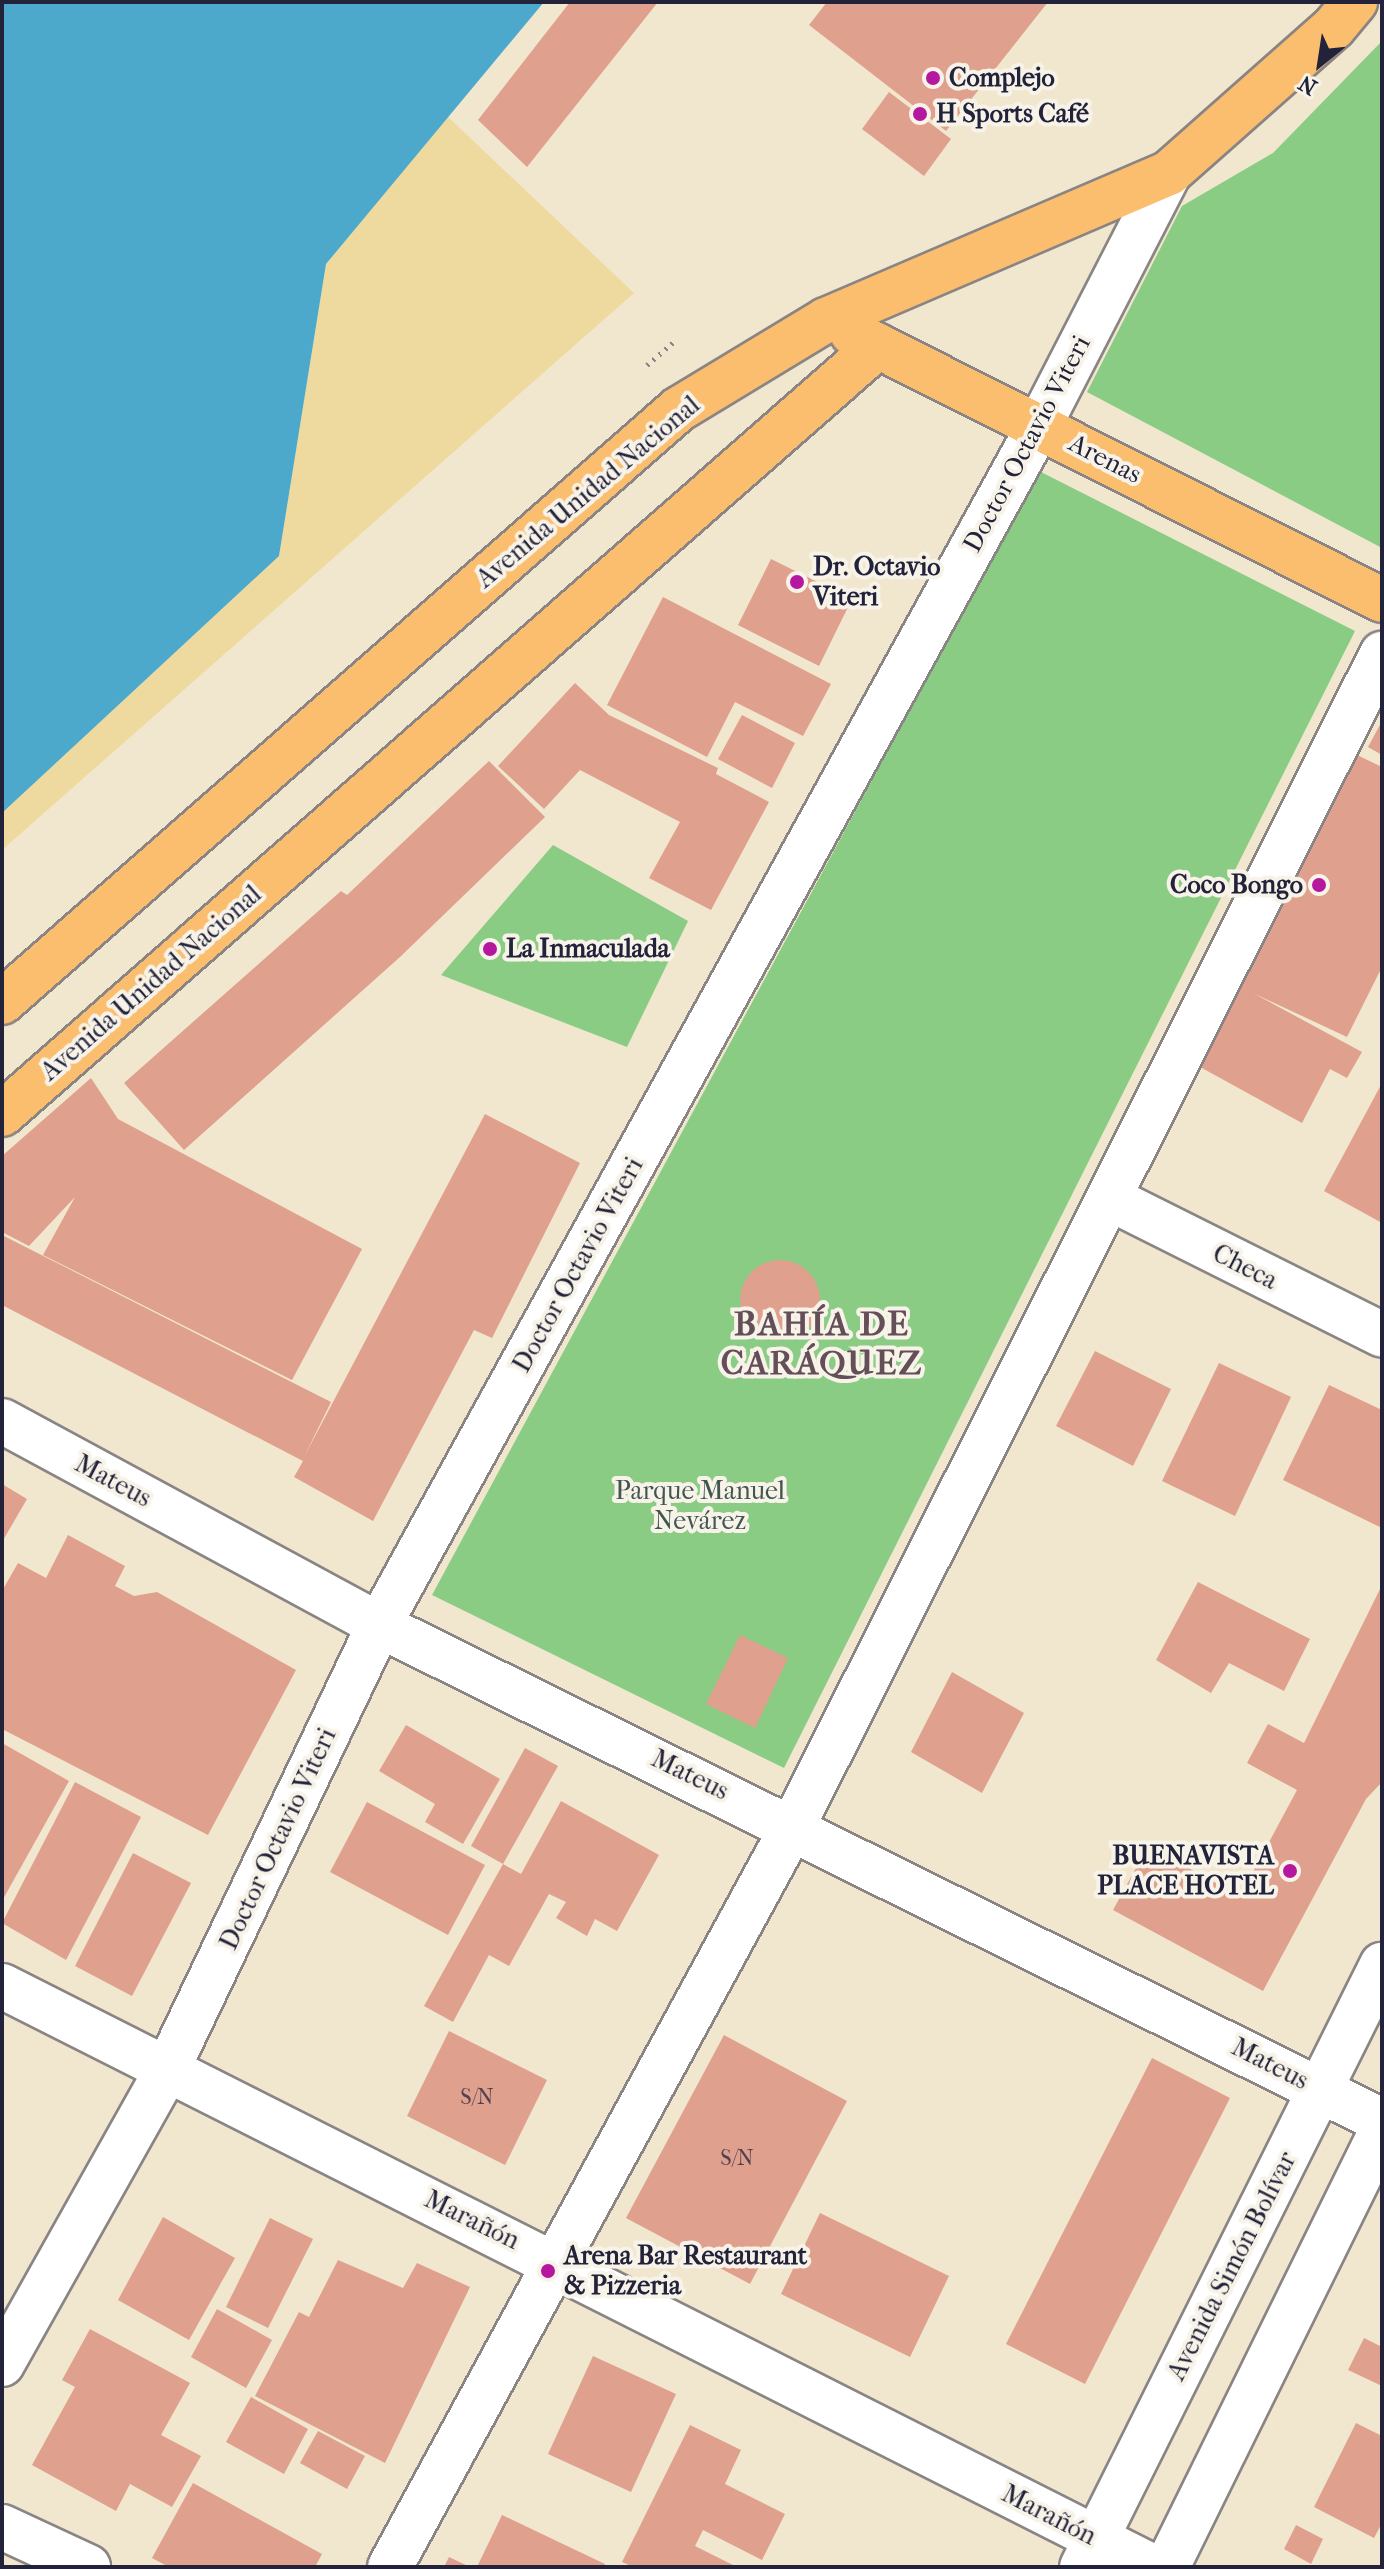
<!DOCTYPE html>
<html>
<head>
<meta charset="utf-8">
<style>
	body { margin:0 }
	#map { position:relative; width:1384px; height:2569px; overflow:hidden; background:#f1e7ce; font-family:"IM FELL French Canon",serif }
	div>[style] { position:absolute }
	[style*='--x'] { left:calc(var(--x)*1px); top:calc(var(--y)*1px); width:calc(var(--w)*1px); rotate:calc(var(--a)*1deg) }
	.green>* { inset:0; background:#8acc84 }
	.sand>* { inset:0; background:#eeda9e }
	.water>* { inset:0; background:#4da9cb }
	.building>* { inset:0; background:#e0a08e }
	.round { border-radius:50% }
	.path>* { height:5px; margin-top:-2.5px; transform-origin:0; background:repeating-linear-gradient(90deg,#8a8484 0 2px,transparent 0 8px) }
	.roads { filter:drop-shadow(2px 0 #8a8484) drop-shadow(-2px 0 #8a8484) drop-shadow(0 2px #8a8484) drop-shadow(0 -2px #8a8484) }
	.minor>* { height:44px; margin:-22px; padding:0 22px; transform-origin:22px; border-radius:22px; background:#fff }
	.major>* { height:44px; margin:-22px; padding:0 22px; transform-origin:22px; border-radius:22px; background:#fbbd6e }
	.dots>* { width:22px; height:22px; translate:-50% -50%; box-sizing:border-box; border:4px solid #f7f3e8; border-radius:50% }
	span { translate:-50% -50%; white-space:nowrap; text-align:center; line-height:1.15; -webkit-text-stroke:8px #f7f3e8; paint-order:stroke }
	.number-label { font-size:22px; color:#524250 }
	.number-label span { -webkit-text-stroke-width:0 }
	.poi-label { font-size:26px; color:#22223b; font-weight:700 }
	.left { translate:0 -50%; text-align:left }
	.right { translate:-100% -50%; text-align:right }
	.street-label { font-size:26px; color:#22223b }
	.park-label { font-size:26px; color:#415551 }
	.district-label { font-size:34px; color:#644e58; font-weight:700; letter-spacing:2px }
	.frame { position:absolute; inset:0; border:4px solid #22223b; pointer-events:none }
	.north { position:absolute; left:1280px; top:24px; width:80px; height:80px; -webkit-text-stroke:6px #f7f3e8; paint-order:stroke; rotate:210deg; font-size:22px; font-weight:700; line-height:32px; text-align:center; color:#22223b }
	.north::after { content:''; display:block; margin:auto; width:28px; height:36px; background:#22223b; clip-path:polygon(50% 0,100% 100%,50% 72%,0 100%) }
</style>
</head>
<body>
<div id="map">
	<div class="green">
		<i style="clip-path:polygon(1382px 41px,1382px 548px,1087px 392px,1182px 206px,1273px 153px)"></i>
		<i style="clip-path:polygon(1039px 471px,1355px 631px,784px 1768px,432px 1595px)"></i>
		<i style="clip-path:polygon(553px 845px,688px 921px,627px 1047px,441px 975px)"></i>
	</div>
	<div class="sand">
		<i style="clip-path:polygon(447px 116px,634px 293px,2px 850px,2px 813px,279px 556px,326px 264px)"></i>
	</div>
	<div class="water">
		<i style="clip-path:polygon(2px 2px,544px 2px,326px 264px,279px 556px,2px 813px)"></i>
	</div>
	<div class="building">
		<i style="clip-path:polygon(570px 2px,658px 2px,527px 167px,478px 120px)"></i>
		<i style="clip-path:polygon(827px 2px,1048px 2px,946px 131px,809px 25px)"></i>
		<i style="clip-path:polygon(889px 92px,951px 139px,924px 176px,862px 129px)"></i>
		<i style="clip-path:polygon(771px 559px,852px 599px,819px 666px,738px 625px)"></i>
		<i style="clip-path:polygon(663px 597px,831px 684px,803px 736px,735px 702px,707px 757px,607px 705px)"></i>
		<i style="clip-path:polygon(575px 683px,609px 715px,718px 768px,716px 774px,769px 802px,711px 910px,649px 878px,680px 822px,580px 770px,544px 809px,498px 766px)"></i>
		<i style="clip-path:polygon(742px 715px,795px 743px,772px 788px,718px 759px)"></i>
		<i style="clip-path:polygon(1382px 721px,1382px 755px,1368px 747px)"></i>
		<i style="clip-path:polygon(1355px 754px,1382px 767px,1382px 967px,1347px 1037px,1253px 993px,1362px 1052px,1347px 1078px,1330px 1069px,1302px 1123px,1191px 1062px)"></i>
		<i style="clip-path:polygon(489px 761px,545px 817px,400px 957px,184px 1150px,124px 1083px,341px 891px,347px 895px)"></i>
		<i style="clip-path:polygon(91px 1078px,118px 1119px,362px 1249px,292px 1380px,43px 1255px,75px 1197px,29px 1246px,2px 1232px,2px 1156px)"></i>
		<i style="clip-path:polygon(1382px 1083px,1382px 1223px,1324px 1191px)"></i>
		<i style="clip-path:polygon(485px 1114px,580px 1163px,492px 1338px,474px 1330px,373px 1521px,294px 1477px,303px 1461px,2px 1305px,2px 1235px,331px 1402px,304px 1457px)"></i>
		<i class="round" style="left:740px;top:1260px;width:80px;height:80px"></i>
		<i style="clip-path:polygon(1095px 1351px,1171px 1389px,1133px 1466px,1056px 1426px)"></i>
		<i style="clip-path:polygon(1219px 1363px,1291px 1397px,1235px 1516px,1162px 1481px)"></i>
		<i style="clip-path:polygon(1329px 1385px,1382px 1410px,1382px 1528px,1283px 1480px)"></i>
		<i style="clip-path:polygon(2px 1484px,27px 1499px,2px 1542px)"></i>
		<i style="clip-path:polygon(68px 1535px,125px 1566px,115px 1586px,134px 1596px,157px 1592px,296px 1670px,208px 1835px,2px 1729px,2px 1591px,18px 1563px,46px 1578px)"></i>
		<i style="clip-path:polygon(1198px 1582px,1310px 1639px,1284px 1691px,1229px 1663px,1211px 1693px,1156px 1660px)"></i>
		<i style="clip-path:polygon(1382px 1585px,1382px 1782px,1366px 1799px,1263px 1991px,1113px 1910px,1148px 1846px,1240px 1896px,1297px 1790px,1247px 1763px,1268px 1724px,1304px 1743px)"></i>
		<i style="clip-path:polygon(740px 1635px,788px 1658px,755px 1728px,706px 1704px)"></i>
		<i style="clip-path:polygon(952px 1672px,1024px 1713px,982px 1793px,911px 1752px)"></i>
		<i style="clip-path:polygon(406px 1725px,500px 1779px,463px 1844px,425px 1822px,435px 1804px,379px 1771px)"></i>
		<i style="clip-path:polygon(2px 1743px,69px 1781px,2px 1901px)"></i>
		<i style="clip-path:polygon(525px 1748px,558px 1766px,503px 1864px,471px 1846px)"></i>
		<i style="clip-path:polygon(75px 1782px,141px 1817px,66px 1960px,2px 1923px)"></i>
		<i style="clip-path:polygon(561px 1801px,659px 1855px,617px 1931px,595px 1919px,587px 1936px,556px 1918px,566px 1902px,549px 1894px,509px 1966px,489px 1955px,453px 2022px,424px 2006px,503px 1864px,521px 1874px)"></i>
		<i style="clip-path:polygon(367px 1802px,485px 1865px,448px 1935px,330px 1872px)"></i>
		<i style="clip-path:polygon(133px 1853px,191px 1883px,132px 1996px,75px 1966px)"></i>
		<i style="clip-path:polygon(449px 2031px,547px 2080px,505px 2165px,407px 2116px)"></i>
		<i style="clip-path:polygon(724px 2035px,847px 2101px,750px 2284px,626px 2218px)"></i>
		<i style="clip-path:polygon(1152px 2058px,1230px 2098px,1085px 2384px,1006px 2344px)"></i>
		<i style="clip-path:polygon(820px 2213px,949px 2276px,910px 2357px,781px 2294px)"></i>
		<i style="clip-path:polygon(163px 2217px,235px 2258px,189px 2340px,118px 2300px)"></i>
		<i style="clip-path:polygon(270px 2218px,313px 2239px,268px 2328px,226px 2307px)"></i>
		<i style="clip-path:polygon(338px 2260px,403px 2288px,417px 2263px,470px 2287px,385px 2463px,255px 2396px,299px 2312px,309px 2317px)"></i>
		<i style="clip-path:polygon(217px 2309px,272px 2340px,246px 2388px,191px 2357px)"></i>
		<i style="clip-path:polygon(90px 2329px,190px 2383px,161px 2435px,201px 2456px,172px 2507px,130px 2484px,116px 2511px,32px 2465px,75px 2387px,62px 2380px)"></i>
		<i style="clip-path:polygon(1364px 2338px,1382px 2347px,1382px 2386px,1348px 2370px)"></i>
		<i style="clip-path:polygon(593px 2356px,676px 2394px,631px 2492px,548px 2454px)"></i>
		<i style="clip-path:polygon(251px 2397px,308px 2429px,284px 2474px,226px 2442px)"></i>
		<i style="clip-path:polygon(1356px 2423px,1382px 2436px,1382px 2523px,1374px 2538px,1314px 2507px)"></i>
		<i style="clip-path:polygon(690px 2425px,741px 2450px,725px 2484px,785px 2514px,762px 2560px,703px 2530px,695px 2546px,737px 2567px,633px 2567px,622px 2562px)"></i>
		<i style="clip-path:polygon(318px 2431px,365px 2456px,347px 2489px,300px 2463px)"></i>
		<i style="clip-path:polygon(193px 2483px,322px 2554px,315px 2567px,169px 2567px,152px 2558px)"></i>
		<i style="clip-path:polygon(502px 2515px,605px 2564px,604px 2567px,477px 2567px)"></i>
		<i style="clip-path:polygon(1296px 2525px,1323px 2539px,1311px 2564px,1284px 2549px)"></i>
		<i style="clip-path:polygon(449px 2557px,470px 2567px,444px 2567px)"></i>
	</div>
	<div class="path">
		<i style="--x:647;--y:365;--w:35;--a:-41"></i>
	</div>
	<div class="roads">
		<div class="minor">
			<i style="--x:1109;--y:1198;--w:305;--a:26.6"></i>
			<i style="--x:2;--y:1421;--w:429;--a:28.4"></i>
			<i style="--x:379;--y:1625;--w:1119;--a:26.31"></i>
			<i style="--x:2;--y:1986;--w:1289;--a:26.78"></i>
			<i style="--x:2;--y:2364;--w:337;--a:-60.7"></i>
			<i style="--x:167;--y:2070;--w:493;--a:-64.5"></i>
			<i style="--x:379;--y:1625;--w:1369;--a:-61.17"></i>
			<i style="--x:1039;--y:426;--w:284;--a:-62.8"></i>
			<i style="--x:2;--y:2527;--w:95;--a:24.9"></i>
			<i style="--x:390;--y:2567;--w:843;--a:-61.46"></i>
			<i style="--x:793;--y:1826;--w:1312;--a:-63.32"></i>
			<i style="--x:1082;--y:2567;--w:673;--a:-63.51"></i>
			<i style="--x:1167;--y:2567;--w:487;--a:-63.8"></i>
		</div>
		<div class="major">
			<i style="--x:852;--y:333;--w:593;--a:26.74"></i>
			<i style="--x:2;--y:1002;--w:900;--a:-41.22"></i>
			<i style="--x:679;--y:409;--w:172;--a:-31.2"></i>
			<i style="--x:826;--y:320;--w:373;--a:-23.2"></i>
			<i style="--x:1169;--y:173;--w:220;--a:-41.5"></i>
			<i style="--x:1334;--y:27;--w:33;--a:-50"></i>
			<i style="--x:2;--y:1114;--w:1165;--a:-41.24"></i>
		</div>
	</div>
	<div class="dots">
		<i style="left:933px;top:78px;background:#b5179e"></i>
		<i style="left:920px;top:114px;background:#b5179e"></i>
		<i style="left:797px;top:582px;background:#b5179e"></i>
		<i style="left:1319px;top:885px;background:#b5179e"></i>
		<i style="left:490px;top:949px;background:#b5179e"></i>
		<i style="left:1290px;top:1871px;background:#b5179e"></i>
		<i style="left:548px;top:2271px;background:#b5179e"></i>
	</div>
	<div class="number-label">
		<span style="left:477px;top:2098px">S/N</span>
		<span style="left:737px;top:2159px">S/N</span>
	</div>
	<div class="poi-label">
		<span class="left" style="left:949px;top:78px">Complejo</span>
		<span class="left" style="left:936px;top:114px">H Sports Café</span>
		<span class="left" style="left:813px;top:582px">Dr. Octavio<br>Viteri</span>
		<span class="right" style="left:1303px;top:885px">Coco Bongo</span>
		<span class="left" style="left:506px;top:949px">La Inmaculada</span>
		<span class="right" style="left:1274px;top:1871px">BUENAVISTA<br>PLACE HOTEL</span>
		<span class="left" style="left:564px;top:2271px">Arena Bar Restaurant<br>&amp; Pizzeria</span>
	</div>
	<div class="street-label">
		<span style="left:1027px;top:444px;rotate:-62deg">Doctor Octavio Viteri</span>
		<span style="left:1105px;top:459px;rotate:27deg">Arenas</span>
		<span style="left:588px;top:492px;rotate:-40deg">Avenida Unidad Nacional</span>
		<span style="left:151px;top:983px;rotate:-41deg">Avenida Unidad Nacional</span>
		<span style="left:578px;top:1265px;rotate:-61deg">Doctor Octavio Viteri</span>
		<span style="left:1245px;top:1267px;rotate:27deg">Checa</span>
		<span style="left:113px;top:1481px;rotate:28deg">Mateus</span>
		<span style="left:690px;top:1775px;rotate:26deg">Mateus</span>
		<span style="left:278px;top:1839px;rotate:-65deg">Doctor Octavio Viteri</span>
		<span style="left:1270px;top:2064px;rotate:27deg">Mateus</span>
		<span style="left:472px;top:2220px;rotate:26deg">Marañón</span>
		<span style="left:1232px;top:2266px;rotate:-63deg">Avenida Simón Bolívar</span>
		<span style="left:1049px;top:2515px;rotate:27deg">Marañón</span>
	</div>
	<div class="park-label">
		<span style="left:700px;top:1506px">Parque Manuel<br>Nevárez</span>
	</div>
	<div class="district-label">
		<span style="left:822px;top:1344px">BAHÍA DE<br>CARÁQUEZ</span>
	</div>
	<div class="frame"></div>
	<div class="north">N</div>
</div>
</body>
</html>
